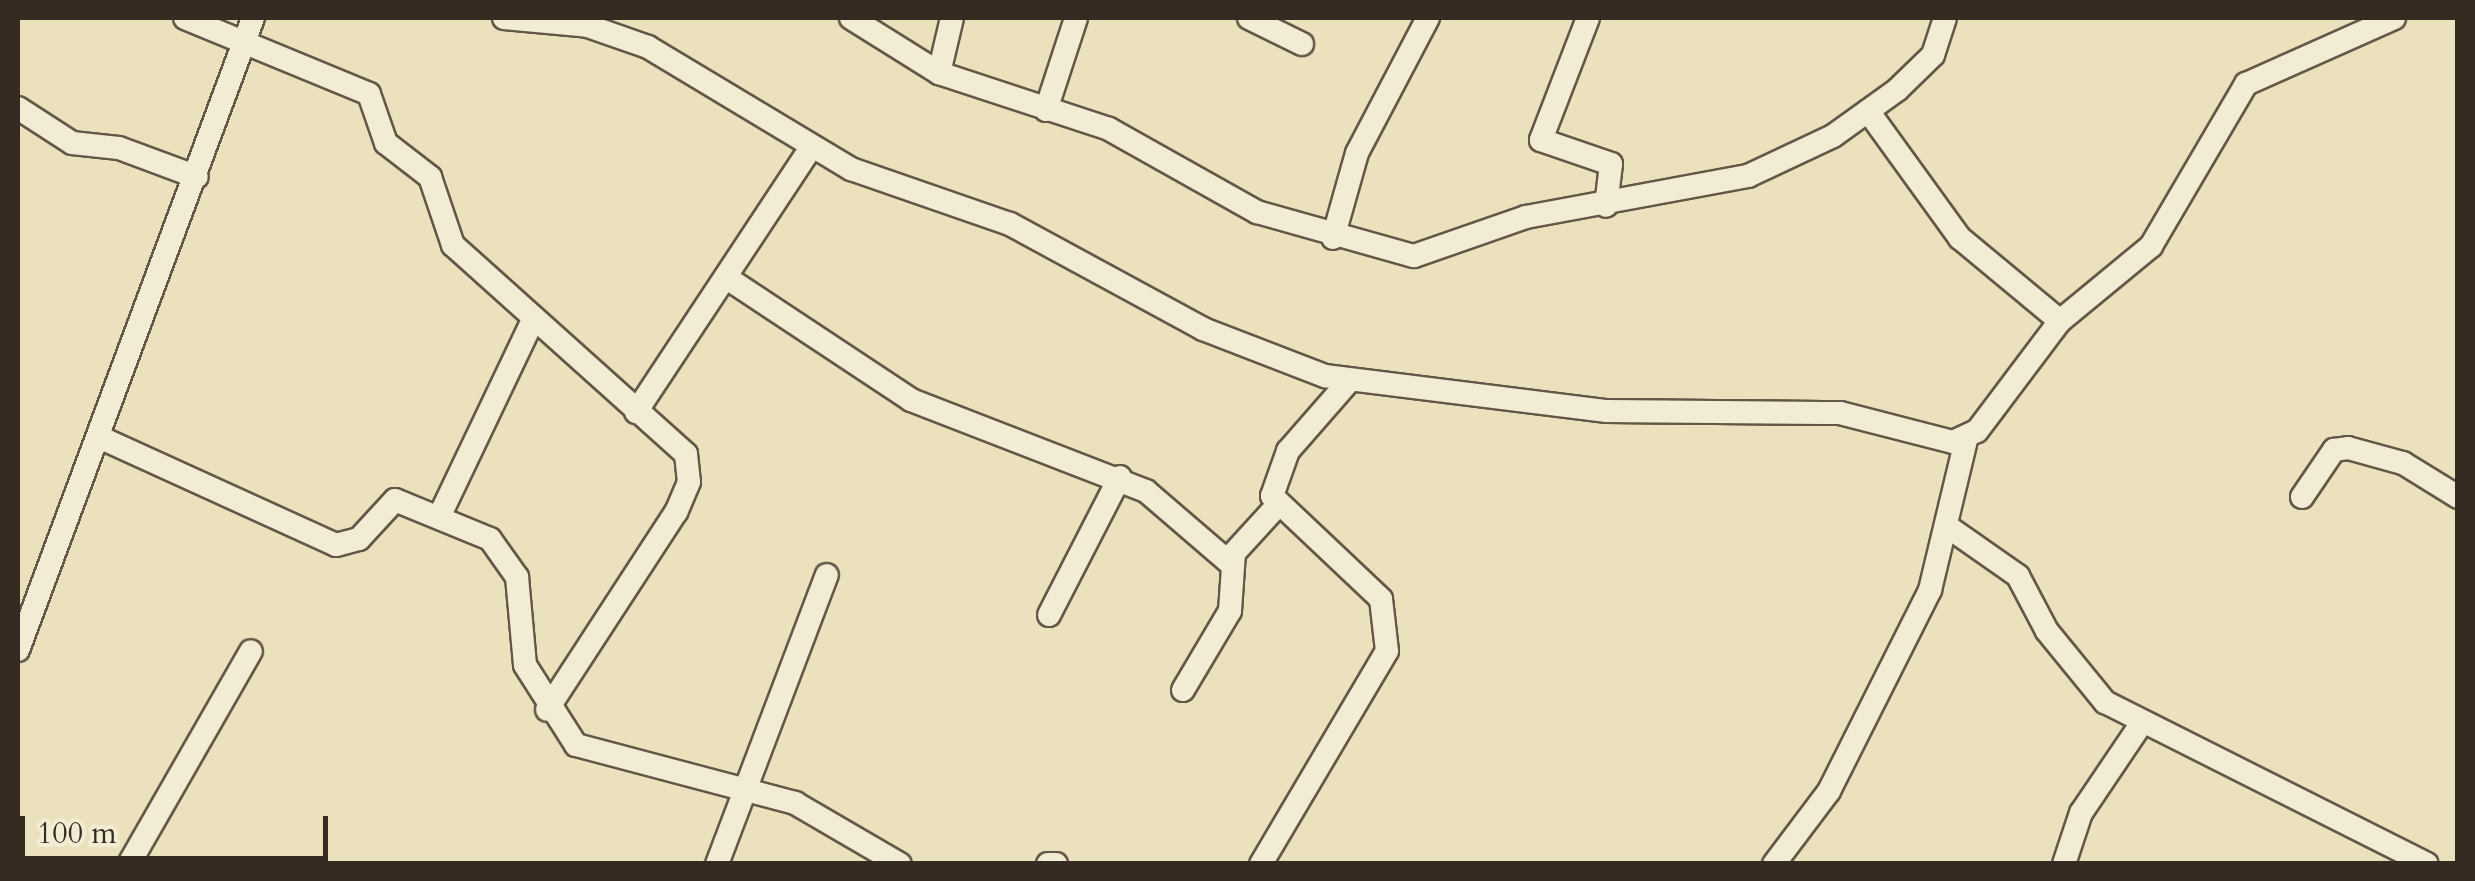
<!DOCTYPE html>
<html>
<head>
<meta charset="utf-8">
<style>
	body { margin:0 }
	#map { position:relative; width:2475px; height:881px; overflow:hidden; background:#ece1bd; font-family:Cardo,serif }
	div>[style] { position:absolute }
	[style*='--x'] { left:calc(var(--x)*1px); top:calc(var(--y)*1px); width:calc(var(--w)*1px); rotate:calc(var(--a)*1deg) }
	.roads { filter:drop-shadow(2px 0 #635847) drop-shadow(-2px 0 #635847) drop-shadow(0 2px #635847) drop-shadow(0 -2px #635847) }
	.street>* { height:22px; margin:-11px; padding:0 11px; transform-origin:11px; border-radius:11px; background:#f3ecd4 }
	span { translate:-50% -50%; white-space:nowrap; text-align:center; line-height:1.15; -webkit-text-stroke:8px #f3ecd4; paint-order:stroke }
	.frame { position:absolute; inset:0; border:20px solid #352b20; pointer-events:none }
	.scale { position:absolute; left:20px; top:816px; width:308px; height:45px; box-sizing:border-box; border:5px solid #352b20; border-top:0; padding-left:12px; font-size:30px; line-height:35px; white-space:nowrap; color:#352b20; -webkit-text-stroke:8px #f3ecd4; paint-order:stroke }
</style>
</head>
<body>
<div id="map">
	<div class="roads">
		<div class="street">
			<i style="--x:185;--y:18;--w:199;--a:22.4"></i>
			<i style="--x:369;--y:94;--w:52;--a:70.9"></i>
			<i style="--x:386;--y:143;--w:56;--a:37.7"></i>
			<i style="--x:430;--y:177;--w:72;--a:71.3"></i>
			<i style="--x:453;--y:245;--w:313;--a:41.9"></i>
			<i style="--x:686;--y:454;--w:28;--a:84"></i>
			<i style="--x:689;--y:482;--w:33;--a:113"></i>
			<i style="--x:676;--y:512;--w:236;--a:123.1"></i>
			<i style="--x:504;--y:18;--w:84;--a:5.4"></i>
			<i style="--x:588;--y:26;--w:64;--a:19.3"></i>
			<i style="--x:648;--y:47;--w:237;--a:31"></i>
			<i style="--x:851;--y:169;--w:168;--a:19.1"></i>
			<i style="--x:1010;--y:224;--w:220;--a:28.5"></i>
			<i style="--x:1203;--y:329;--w:131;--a:21.1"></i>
			<i style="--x:1325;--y:376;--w:284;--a:7.1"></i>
			<i style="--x:1607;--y:411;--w:233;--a:0.5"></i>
			<i style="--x:1840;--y:413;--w:117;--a:14.4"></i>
			<i style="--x:1953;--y:442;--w:26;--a:-25"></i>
			<i style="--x:1977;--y:431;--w:138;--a:-53"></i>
			<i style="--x:2060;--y:321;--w:118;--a:-39.5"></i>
			<i style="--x:2151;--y:246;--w:188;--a:-59.6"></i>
			<i style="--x:2246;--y:84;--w:162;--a:-24"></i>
			<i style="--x:851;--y:18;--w:104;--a:32"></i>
			<i style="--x:939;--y:73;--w:179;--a:18.2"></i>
			<i style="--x:1109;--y:129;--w:170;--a:29.3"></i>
			<i style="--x:1257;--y:212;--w:163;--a:15.7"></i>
			<i style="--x:1414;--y:256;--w:119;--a:-19.2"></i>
			<i style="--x:1526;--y:217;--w:226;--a:-10.5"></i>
			<i style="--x:1748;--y:176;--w:94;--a:-25.2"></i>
			<i style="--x:1833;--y:136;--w:79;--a:-35.7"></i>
			<i style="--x:1897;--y:90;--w:50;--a:-44.2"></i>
			<i style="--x:1933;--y:55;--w:39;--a:-72"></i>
			<i style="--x:1249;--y:18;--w:59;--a:26.1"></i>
			<i style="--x:1588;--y:18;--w:131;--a:111.1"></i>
			<i style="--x:1541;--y:140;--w:74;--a:18.9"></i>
			<i style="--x:1611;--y:164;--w:42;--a:96.8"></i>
			<i style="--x:939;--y:73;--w:57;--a:-76.7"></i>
			<i style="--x:18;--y:108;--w:64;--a:32.9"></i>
			<i style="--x:72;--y:143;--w:47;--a:6.1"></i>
			<i style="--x:119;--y:148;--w:83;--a:20.4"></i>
			<i style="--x:1046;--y:110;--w:97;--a:-71.9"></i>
			<i style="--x:1868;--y:111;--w:157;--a:54.1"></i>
			<i style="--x:1960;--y:238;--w:130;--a:39.7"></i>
			<i style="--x:1333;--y:238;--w:88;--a:-74.2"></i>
			<i style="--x:1357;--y:153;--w:153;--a:-62.3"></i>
			<i style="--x:727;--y:278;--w:221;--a:33.5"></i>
			<i style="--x:911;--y:400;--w:252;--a:21.2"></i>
			<i style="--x:1146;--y:491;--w:112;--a:40.7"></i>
			<i style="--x:636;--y:412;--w:317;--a:-56.5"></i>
			<i style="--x:99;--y:437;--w:260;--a:24.5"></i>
			<i style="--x:336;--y:545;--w:24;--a:-15"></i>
			<i style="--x:359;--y:539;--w:53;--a:-47.3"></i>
			<i style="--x:395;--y:500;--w:103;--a:22.3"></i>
			<i style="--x:490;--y:539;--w:47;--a:54.6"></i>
			<i style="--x:517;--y:577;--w:88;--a:84.8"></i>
			<i style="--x:525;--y:665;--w:95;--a:57.5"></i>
			<i style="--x:576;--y:745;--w:227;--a:14.8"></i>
			<i style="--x:795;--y:803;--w:121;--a:30.2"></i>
			<i style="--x:2302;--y:497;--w:57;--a:-55.8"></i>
			<i style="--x:2334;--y:450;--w:14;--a:-8"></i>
			<i style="--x:2348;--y:448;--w:57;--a:15.3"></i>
			<i style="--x:2403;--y:463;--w:65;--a:31.7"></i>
			<i style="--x:440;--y:515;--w:218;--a:-64.5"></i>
			<i style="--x:1951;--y:529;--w:82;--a:35"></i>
			<i style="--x:2018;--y:576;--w:62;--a:62.2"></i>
			<i style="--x:2047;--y:631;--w:92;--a:50.8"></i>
			<i style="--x:2105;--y:702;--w:360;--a:26.7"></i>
			<i style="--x:1049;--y:615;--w:155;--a:-62.8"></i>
			<i style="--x:18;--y:650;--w:674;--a:-69.6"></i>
			<i style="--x:1183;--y:690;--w:92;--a:-59.3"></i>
			<i style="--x:1230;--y:611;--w:58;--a:-86.1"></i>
			<i style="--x:1234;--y:553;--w:62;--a:-47.6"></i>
			<i style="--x:129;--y:864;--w:245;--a:-60.2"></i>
			<i style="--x:717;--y:864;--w:309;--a:-69.2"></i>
			<i style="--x:1048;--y:864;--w:8;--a:0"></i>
			<i style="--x:1261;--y:864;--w:247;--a:-59.4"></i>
			<i style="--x:1387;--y:651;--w:52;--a:-96.6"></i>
			<i style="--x:1381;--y:599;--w:150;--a:-136.6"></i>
			<i style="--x:1272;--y:496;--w:48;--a:-70.4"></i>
			<i style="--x:1288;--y:451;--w:93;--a:-48.9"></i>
			<i style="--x:1774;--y:864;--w:91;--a:-53"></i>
			<i style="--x:1829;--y:791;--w:225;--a:-63.3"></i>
			<i style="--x:1930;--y:590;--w:154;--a:-76.5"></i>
			<i style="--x:2064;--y:864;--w:54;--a:-71.6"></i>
			<i style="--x:2081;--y:813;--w:107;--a:-56"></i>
		</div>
	</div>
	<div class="frame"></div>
	<div class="scale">100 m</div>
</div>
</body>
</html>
